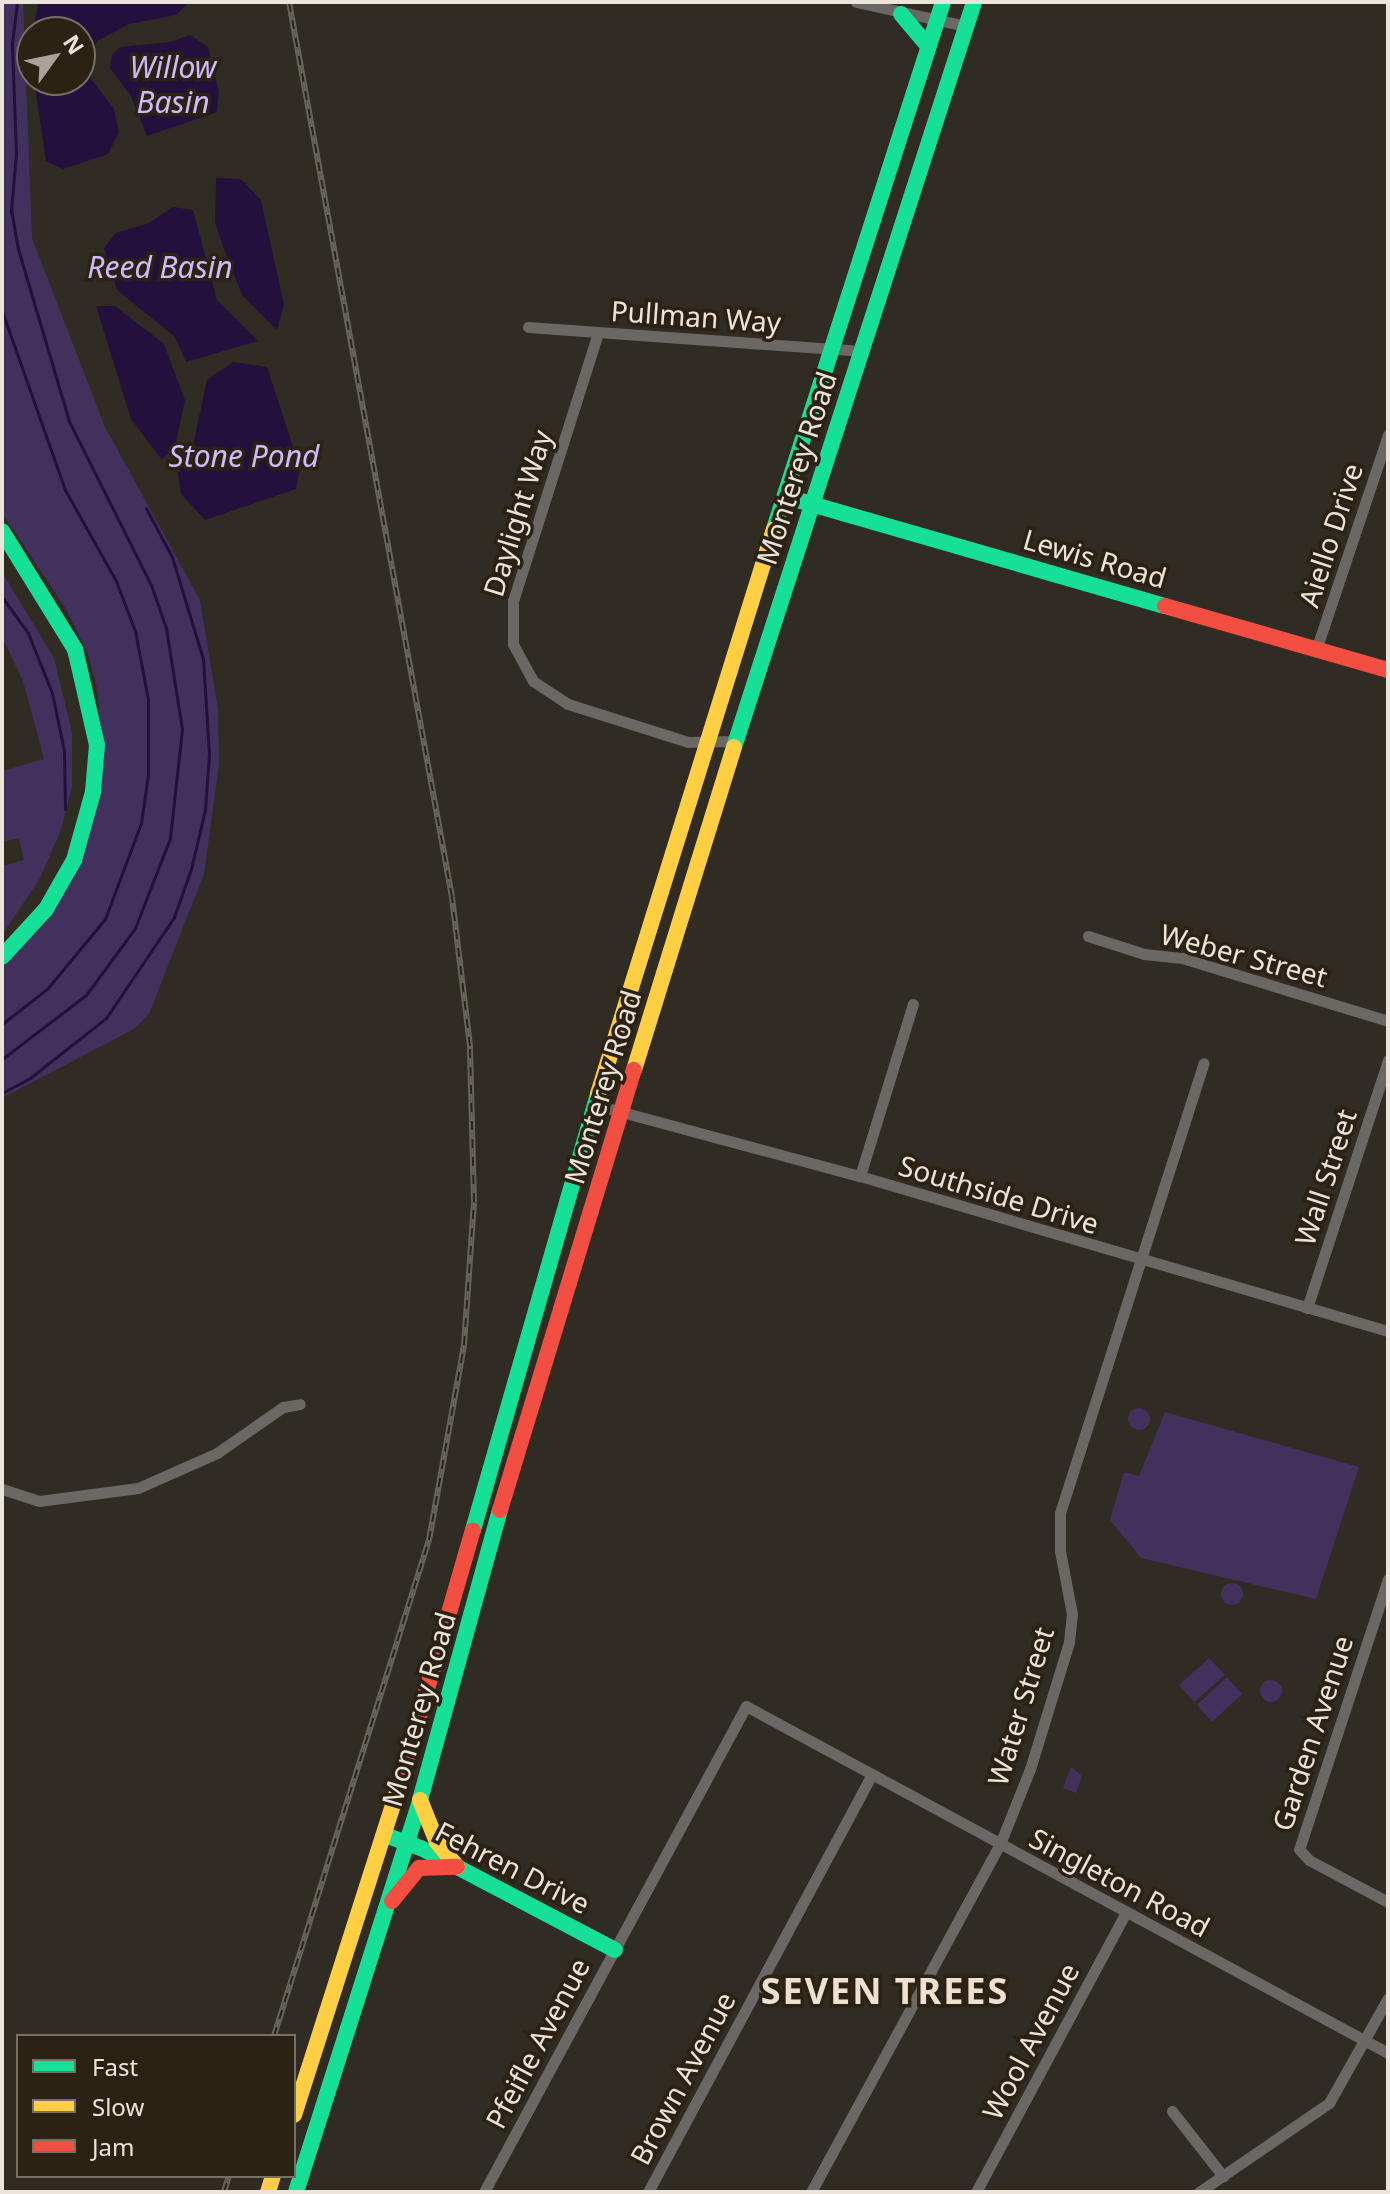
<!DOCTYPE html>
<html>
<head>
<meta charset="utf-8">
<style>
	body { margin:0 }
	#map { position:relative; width:1390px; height:2194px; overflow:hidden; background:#302b23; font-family:"Noto Sans",sans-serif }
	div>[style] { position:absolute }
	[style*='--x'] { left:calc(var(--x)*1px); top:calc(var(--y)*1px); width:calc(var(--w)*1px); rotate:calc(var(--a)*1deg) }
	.green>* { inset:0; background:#43315d }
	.round { border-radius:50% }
	.water>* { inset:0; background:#24103d }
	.stream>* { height:3px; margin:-1.5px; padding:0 1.5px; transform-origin:1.5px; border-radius:1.5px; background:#24103d }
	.street>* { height:11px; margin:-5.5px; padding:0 5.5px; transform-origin:5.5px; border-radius:5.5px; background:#6a6764 }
	.fast>* { height:16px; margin:-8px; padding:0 8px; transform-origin:8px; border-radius:8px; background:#16e098 }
	.slow>* { height:16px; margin:-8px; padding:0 8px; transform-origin:8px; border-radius:8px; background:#ffcf43 }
	.jam>* { height:16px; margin:-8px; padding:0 8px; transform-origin:8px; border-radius:8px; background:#f24e42 }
	.rail>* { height:6px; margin-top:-3px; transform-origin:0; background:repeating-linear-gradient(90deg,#2b2214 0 9px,#67645f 0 18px); box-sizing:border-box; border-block:2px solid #67645f }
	span { translate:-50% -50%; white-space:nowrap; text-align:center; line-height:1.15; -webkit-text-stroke:7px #2b2214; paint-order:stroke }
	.street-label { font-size:28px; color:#eae4db }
	.water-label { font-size:30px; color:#cfbafe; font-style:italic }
	.district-label { font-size:36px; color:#ede1cf; font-weight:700; letter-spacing:2px }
	.frame { position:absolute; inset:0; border:4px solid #eae4db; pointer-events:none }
	.legend { position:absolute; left:16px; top:2034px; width:280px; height:144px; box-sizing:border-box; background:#2b2214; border:2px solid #777064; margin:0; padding:10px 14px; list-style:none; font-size:24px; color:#eae4db }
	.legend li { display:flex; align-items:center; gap:16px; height:40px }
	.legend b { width:40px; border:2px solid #777064 }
	.north { position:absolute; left:16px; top:16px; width:80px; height:80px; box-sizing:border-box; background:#2b2214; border:2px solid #777064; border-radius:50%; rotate:57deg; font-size:22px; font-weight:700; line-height:32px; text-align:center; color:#eae4db }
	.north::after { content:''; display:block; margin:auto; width:28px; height:36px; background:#a9a39b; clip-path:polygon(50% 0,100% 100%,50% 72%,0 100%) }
</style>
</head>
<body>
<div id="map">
	<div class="green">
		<i style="clip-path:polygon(2px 2px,23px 2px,32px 238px,105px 427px,200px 600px,218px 709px,219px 764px,204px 874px,149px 1014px,134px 1029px,2px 1098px,2px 964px,79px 861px,99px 791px,102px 744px,97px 689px,88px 654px,66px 609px,2px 513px)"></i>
		<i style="clip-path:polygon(2px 572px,54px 658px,72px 732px,72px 787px,61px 830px,39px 880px,2px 935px,2px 866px,24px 860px,19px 838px,2px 842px,2px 771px,44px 759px,23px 681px,2px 637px)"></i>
		<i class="round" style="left:1128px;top:1408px;width:22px;height:22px"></i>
		<i style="clip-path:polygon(1165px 1412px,1359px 1467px,1316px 1599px,1141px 1558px,1110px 1520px,1124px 1472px,1139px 1476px)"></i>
		<i class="round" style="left:1221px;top:1583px;width:22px;height:22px"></i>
		<i style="clip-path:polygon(1209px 1658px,1225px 1675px,1194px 1702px,1179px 1685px)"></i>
		<i style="clip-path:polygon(1227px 1677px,1242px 1694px,1212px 1722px,1197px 1705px)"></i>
		<i class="round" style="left:1260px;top:1680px;width:22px;height:22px"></i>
		<i style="clip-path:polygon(1071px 1767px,1082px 1776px,1076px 1793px,1063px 1788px)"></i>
	</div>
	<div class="water">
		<i style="clip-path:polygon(38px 2px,189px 2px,176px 15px,129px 24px,97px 41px,89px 59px,91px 79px,114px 109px,119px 132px,108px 154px,63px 169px,46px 161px,34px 80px,80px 80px,80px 32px,34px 32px)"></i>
		<i style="clip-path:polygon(190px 35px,208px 47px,219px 92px,217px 112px,147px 136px,131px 96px,110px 68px,112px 55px,120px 47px,171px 42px)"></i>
		<i style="clip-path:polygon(216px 178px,241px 179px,261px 200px,284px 305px,277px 330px,242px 295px,228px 260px,215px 223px)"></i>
		<i style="clip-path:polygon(173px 207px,193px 210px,217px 300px,258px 341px,186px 362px,175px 337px,117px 290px,104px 248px,116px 233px,149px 223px)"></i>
		<i style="clip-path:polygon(96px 306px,115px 306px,164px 344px,185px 400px,175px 447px,162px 460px,131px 419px)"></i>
		<i style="clip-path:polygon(233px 362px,267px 367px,300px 468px,296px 489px,205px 520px,181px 494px,178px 473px,192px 450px,207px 380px)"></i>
	</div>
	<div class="stream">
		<i style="--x:2;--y:311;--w:190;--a:70.6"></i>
		<i style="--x:65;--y:490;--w:104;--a:60.7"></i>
		<i style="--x:116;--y:581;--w:53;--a:69.2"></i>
		<i style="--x:135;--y:631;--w:70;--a:79.3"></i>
		<i style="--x:148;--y:700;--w:75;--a:90"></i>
		<i style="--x:148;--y:775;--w:49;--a:98.3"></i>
		<i style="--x:141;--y:823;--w:103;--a:110.6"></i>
		<i style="--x:105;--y:919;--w:89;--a:129.6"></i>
		<i style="--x:48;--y:988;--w:58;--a:142"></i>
		<i style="--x:2;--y:597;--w:44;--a:54.2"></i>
		<i style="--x:28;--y:633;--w:65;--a:68.2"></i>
		<i style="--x:52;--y:693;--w:59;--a:78.3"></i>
		<i style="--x:64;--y:751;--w:58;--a:89"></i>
		<i style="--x:2;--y:1059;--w:106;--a:-37.3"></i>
		<i style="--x:86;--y:995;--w:83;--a:-53.8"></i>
		<i style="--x:135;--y:928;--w:97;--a:-68.7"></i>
		<i style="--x:170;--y:838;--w:110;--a:-83.7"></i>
		<i style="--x:182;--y:729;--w:102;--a:-99"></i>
		<i style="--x:166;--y:628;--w:46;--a:-109.2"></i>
		<i style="--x:151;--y:585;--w:183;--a:-116.6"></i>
		<i style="--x:69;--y:421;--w:179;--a:-106.5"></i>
		<i style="--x:18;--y:249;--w:39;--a:-100"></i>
		<i style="--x:11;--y:211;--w:57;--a:-85"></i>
		<i style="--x:16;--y:154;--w:111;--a:-92.1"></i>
		<i style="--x:12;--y:43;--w:41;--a:-83"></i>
		<i style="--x:2;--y:1093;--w:32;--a:-28"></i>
		<i style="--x:30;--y:1078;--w:97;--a:-38.3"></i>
		<i style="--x:106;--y:1018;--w:122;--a:-56"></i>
		<i style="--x:174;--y:917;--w:51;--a:-70.5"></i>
		<i style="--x:191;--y:869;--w:61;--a:-76.7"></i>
		<i style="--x:205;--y:810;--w:56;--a:-85.9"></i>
		<i style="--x:209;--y:754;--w:95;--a:-93.6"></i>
		<i style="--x:203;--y:659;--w:107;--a:-106.9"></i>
		<i style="--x:172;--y:557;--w:55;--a:-118"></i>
	</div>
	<div class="street">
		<i style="--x:856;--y:2;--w:113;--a:12.3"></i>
		<i style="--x:528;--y:327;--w:334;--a:4.1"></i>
		<i style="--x:598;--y:333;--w:281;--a:107.6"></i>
		<i style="--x:513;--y:601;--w:43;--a:90"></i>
		<i style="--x:513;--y:644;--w:42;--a:61.6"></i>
		<i style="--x:533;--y:681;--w:42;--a:33.3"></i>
		<i style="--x:568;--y:704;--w:126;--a:17.6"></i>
		<i style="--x:688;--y:742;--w:48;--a:-1.2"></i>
		<i style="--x:1316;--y:650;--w:227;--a:-71.5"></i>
		<i style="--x:1088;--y:936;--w:59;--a:17.8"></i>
		<i style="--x:1144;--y:954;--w:38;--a:6"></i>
		<i style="--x:1182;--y:958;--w:215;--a:17"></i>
		<i style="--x:596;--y:1105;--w:273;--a:15.1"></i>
		<i style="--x:860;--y:1176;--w:550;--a:16.36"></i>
		<i style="--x:860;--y:1176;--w:180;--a:-72.9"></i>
		<i style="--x:1307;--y:1308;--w:261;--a:-71.9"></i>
		<i style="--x:2;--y:1489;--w:39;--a:18"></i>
		<i style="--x:39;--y:1501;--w:100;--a:-7.5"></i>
		<i style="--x:138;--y:1488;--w:86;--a:-23.9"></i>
		<i style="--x:217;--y:1453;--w:80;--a:-34.9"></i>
		<i style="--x:283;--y:1407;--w:17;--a:-10"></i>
		<i style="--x:1388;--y:1579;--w:284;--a:108.2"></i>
		<i style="--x:1299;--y:1849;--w:15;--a:48"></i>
		<i style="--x:1309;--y:1860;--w:89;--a:28"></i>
		<i style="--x:1172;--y:2111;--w:83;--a:51.9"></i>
		<i style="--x:484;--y:2192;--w:552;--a:-61.67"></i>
		<i style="--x:746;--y:1706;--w:730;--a:28.39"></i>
		<i style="--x:648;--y:2192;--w:474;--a:-61.8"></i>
		<i style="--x:811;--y:2192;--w:396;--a:-61.5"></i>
		<i style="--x:1000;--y:1844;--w:81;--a:-68.2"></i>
		<i style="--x:1030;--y:1769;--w:133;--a:-72.9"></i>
		<i style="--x:1069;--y:1642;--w:28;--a:-84"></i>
		<i style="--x:1072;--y:1614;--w:64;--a:-100.8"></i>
		<i style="--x:1060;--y:1551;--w:38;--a:-90"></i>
		<i style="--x:1060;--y:1513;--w:472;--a:-72.3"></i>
		<i style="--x:976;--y:2192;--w:318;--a:-61.8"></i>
		<i style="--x:1199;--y:2192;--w:158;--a:-34.4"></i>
		<i style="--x:1329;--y:2103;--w:120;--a:-60.7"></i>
	</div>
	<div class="fast">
		<i style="--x:901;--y:14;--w:42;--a:49.8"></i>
		<i style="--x:787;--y:497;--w:393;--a:16.1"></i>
		<i style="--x:774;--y:529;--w:553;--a:-72.22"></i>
		<i style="--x:2;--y:531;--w:139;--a:58.3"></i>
		<i style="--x:75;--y:649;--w:98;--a:77.1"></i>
		<i style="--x:97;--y:745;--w:47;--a:94.9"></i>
		<i style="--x:93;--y:792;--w:71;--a:105.6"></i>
		<i style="--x:74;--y:860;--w:56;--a:119.7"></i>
		<i style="--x:46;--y:909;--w:65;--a:132.5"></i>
		<i style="--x:734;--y:747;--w:783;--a:-72.14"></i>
		<i style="--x:473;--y:1530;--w:454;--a:-74"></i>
		<i style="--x:385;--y:1835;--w:38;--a:20"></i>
		<i style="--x:421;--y:1848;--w:219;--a:27.7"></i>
		<i style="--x:296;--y:2192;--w:411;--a:-72.4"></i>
		<i style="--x:420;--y:1800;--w:301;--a:-74.6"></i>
	</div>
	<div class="slow">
		<i style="--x:634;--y:1070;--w:338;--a:-72.8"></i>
		<i style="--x:598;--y:1094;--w:592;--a:-72.7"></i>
		<i style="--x:420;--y:1800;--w:45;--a:68"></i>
		<i style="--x:437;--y:1842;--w:32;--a:51"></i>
		<i style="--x:294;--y:2115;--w:345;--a:-72.3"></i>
		<i style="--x:268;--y:2192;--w:17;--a:-73"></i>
	</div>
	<div class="jam">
		<i style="--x:1165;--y:606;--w:232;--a:16"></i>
		<i style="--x:500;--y:1510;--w:460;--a:-73.1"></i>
		<i style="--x:399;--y:1786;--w:266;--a:-73.9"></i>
		<i style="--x:392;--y:1901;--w:43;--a:-50.7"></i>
		<i style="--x:419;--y:1868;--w:38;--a:-2"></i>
	</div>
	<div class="rail">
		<i style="--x:274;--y:2036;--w:520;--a:-72.65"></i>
		<i style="--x:429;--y:1540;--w:198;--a:-79.8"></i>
		<i style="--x:464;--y:1345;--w:143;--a:-86"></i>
		<i style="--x:474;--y:1202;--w:156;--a:-91.5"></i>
		<i style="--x:470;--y:1046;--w:150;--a:-96.9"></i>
		<i style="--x:452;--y:897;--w:910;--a:-100.32"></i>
		<i style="--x:224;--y:2192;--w:17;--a:-73"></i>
	</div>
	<div class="street-label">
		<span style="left:696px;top:316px;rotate:4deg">Pullman Way</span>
		<span style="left:796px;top:468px;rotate:-72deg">Monterey Road</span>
		<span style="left:517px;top:513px;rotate:-73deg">Daylight Way</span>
		<span style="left:1330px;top:535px;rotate:-72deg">Aiello Drive</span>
		<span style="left:1095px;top:558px;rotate:16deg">Lewis Road</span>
		<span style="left:1244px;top:955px;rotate:15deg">Weber Street</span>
		<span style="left:602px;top:1087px;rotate:-73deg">Monterey Road</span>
		<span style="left:1325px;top:1177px;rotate:-72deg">Wall Street</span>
		<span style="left:999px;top:1194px;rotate:17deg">Southside Drive</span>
		<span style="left:1020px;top:1706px;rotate:-73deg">Water Street</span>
		<span style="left:418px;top:1709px;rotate:-74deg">Monterey Road</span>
		<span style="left:1312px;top:1733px;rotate:-72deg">Garden Avenue</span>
		<span style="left:513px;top:1867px;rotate:27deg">Fehren Drive</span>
		<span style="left:1120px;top:1882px;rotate:28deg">Singleton Road</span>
		<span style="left:1030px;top:2041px;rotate:-62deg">Wool Avenue</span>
		<span style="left:537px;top:2043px;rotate:-62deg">Pfeifle Avenue</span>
		<span style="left:682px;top:2078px;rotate:-62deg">Brown Avenue</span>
	</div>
	<div class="water-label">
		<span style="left:173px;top:84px">Willow<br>Basin</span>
		<span style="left:160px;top:267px">Reed Basin</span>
		<span style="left:244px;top:456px">Stone Pond</span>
	</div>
	<div class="district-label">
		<span style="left:885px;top:1991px">SEVEN TREES</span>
	</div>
	<div class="frame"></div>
	<ul class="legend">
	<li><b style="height:10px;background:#16e098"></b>Fast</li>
	<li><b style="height:10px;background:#ffcf43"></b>Slow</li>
	<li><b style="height:10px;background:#f24e42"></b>Jam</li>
	</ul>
	<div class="north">N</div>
</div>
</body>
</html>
